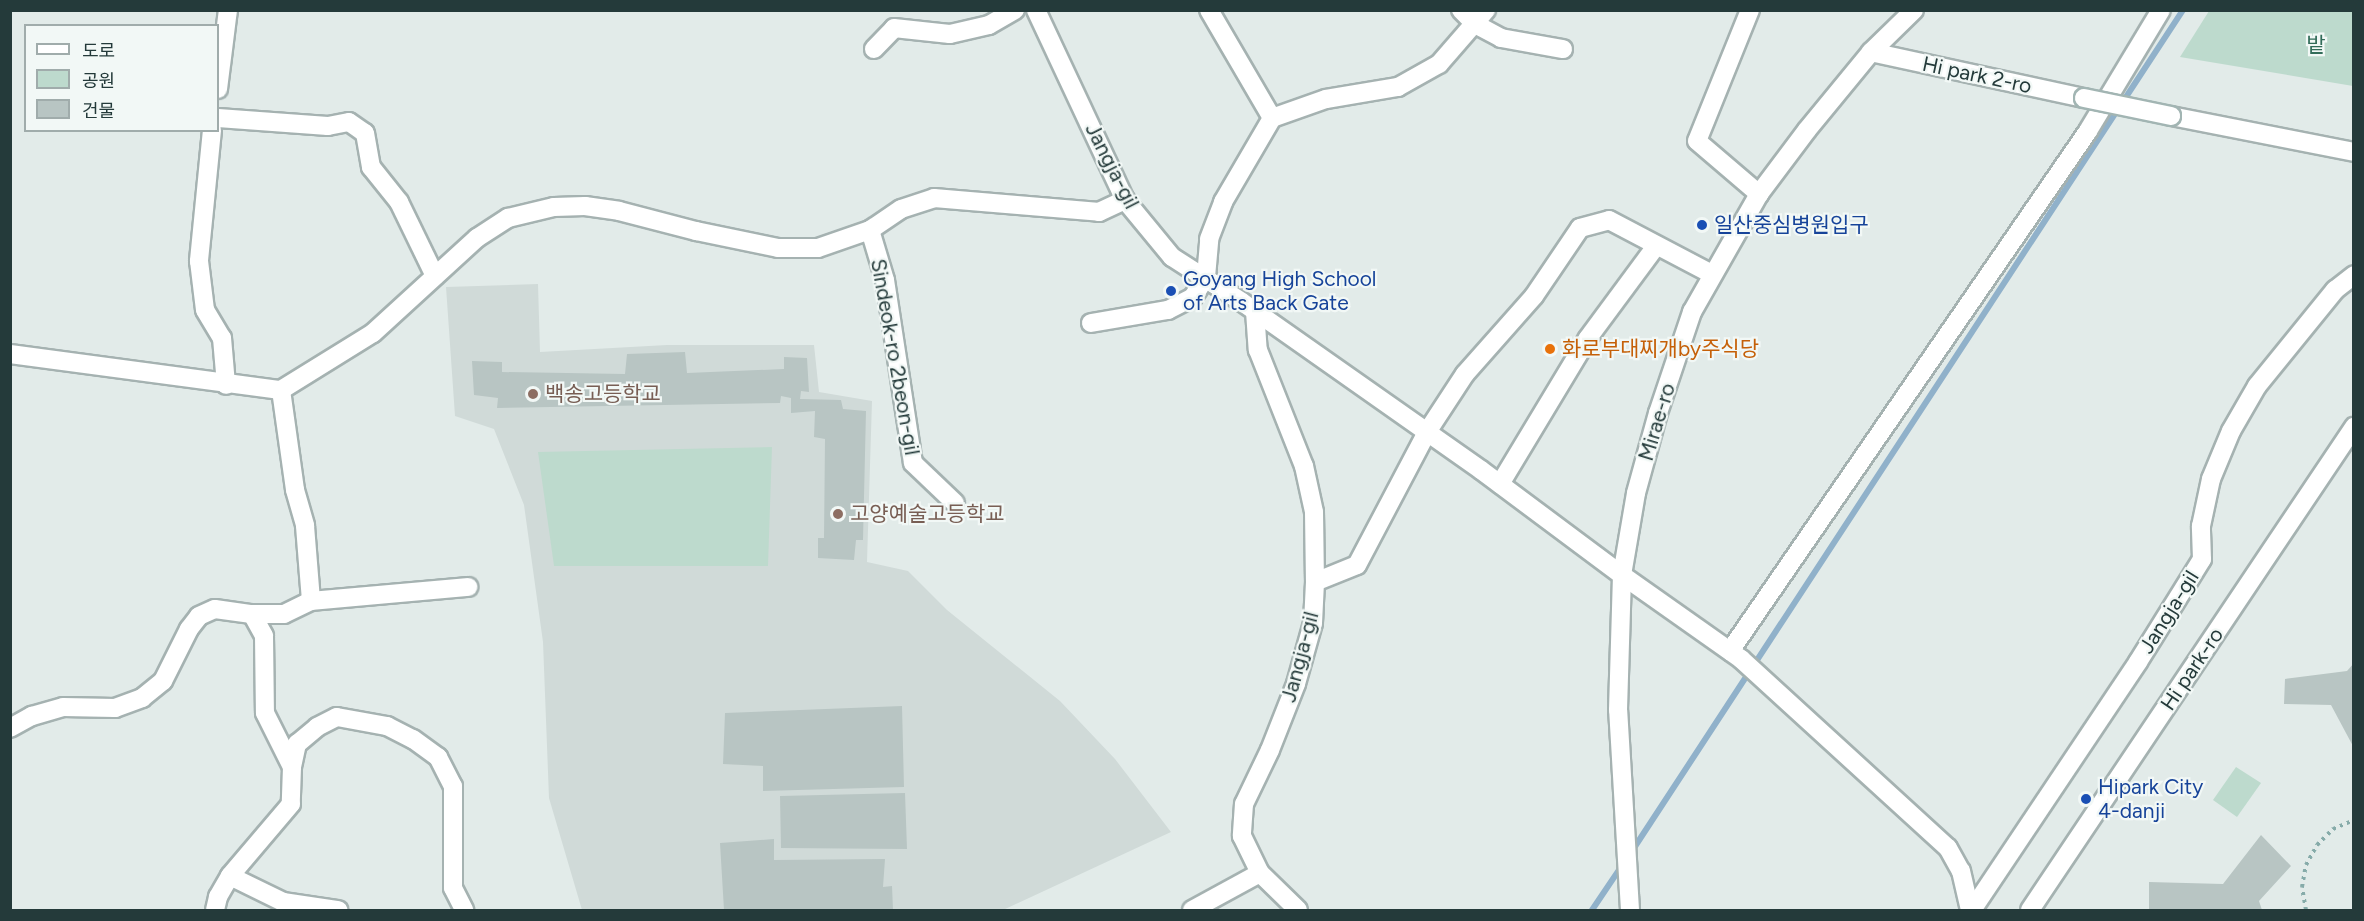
<!DOCTYPE html>
<html>
<head>
<meta charset="utf-8">
<style>
	body { margin:0 }
	#map { position:relative; width:2364px; height:921px; overflow:hidden; background:#e2ebe9; font-family:Figtree,"Noto Sans KR",sans-serif }
	div>[style] { position:absolute }
	[style*='--x'] { left:calc(var(--x)*1px); top:calc(var(--y)*1px); width:calc(var(--w)*1px); rotate:calc(var(--a)*1deg) }
	.built>* { inset:0; background:#d0dad8 }
	.green>* { inset:0; background:#bddacd }
	.stream>* { height:6px; margin:-3px; padding:0 3px; transform-origin:3px; border-radius:3px; background:#90b1ca }
	.building>* { inset:0; background:#b8c5c3 }
	.path>* { height:4px; margin-top:-2px; transform-origin:0; background:repeating-linear-gradient(90deg,#86aba9 0 3px,transparent 0 7.5px) }
	.roads { filter:drop-shadow(2px 0 #a5b2b1) drop-shadow(-2px 0 #a5b2b1) drop-shadow(0 2px #a5b2b1) drop-shadow(0 -2px #a5b2b1) }
	.street>* { height:18px; margin:-9px; padding:0 9px; transform-origin:9px; border-radius:9px; background:#fff }
	.secondary>* { height:18px; margin:-9px; padding:0 9px; transform-origin:9px; border-radius:9px; background:#fff }
	.bridges { filter:drop-shadow(2px 0 #a2b5b3) drop-shadow(-2px 0 #a2b5b3) drop-shadow(0 2px #a2b5b3) drop-shadow(0 -2px #a2b5b3) }
	.secondary-bridge>* { height:18px; margin:-9px; padding:0 9px; transform-origin:9px; border-radius:9px; background:#fff }
	.dots>* { width:16px; height:16px; translate:-50% -50%; box-sizing:border-box; border:3px solid #f2f8f6; border-radius:50% }
	span { translate:-50% -50%; white-space:nowrap; text-align:center; line-height:1.15; -webkit-text-stroke:4.5px #f2f8f6; paint-order:stroke }
	.park-label { font-size:21px; color:#326c59 }
	.street-label { font-size:21px; color:#243a3a }
	.transit-label { font-size:21px; color:#164399 }
	.left { translate:0 -50%; text-align:left }
	.food-label { font-size:21px; color:#c56008 }
	.education-label { font-size:21px; color:#785e54 }
	.frame { position:absolute; inset:0; border:12px solid #243a3a; pointer-events:none }
	.legend { position:absolute; left:24px; top:24px; width:195px; height:108px; box-sizing:border-box; background:#f2f8f6; border:2px solid #a0acab; margin:0; padding:8px 10px; list-style:none; font-size:18px; color:#243a3a }
	.legend li { display:flex; align-items:center; gap:12px; height:30px }
	.legend b { width:30px; border:2px solid #a0acab }
</style>
</head>
<body>
<div id="map">
	<div class="built">
		<i style="clip-path:polygon(538px 284px,540px 352px,667px 345px,814px 345px,819px 392px,872px 401px,867px 562px,908px 571px,947px 610px,1060px 701px,1115px 759px,1171px 832px,1003px 910px,582px 910px,549px 798px,543px 642px,524px 505px,494px 429px,455px 416px,446px 287px)"></i>
	</div>
	<div class="green">
		<i style="clip-path:polygon(2209px 11px,2353px 11px,2353px 86px,2180px 57px)"></i>
		<i style="clip-path:polygon(772px 447px,768px 566px,554px 566px,538px 452px)"></i>
		<i style="clip-path:polygon(2236px 767px,2261px 783px,2237px 817px,2213px 800px)"></i>
	</div>
	<div class="stream">
		<i style="--x:1632;--y:851;--w:1005;--a:-56.77"></i>
		<i style="--x:1592;--y:910;--w:55;--a:-56"></i>
	</div>
	<div class="building">
		<i style="clip-path:polygon(685px 352px,687px 373px,784px 369px,784px 357px,807px 358px,809px 392px,801px 391px,800px 399px,841px 400px,843px 409px,866px 411px,863px 540px,856px 540px,854px 560px,818px 558px,818px 538px,824px 538px,825px 439px,814px 437px,815px 411px,791px 413px,791px 398px,781px 396px,780px 403px,497px 408px,498px 398px,474px 395px,472px 361px,502px 362px,502px 372px,625px 374px,627px 354px)"></i>
		<i style="clip-path:polygon(2354px 663px,2354px 748px,2331px 705px,2284px 704px,2285px 679px,2347px 671px)"></i>
		<i style="clip-path:polygon(902px 706px,904px 787px,763px 791px,763px 766px,723px 764px,725px 713px)"></i>
		<i style="clip-path:polygon(905px 793px,907px 849px,781px 848px,780px 796px)"></i>
		<i style="clip-path:polygon(2261px 835px,2291px 866px,2259px 901px,2262px 910px,2149px 910px,2149px 882px,2223px 884px)"></i>
		<i style="clip-path:polygon(774px 839px,774px 860px,885px 859px,883px 887px,892px 886px,893px 910px,724px 910px,720px 843px)"></i>
	</div>
	<div class="path">
		<i style="--x:2306;--y:910;--w:23;--a:-100"></i>
		<i style="--x:2302;--y:887;--w:22;--a:-80"></i>
		<i style="--x:2306;--y:865;--w:23;--a:-61"></i>
		<i style="--x:2317;--y:845;--w:23;--a:-45"></i>
		<i style="--x:2333;--y:829;--w:23;--a:-23"></i>
	</div>
	<div class="roads">
		<div class="street">
			<i style="--x:1036;--y:10;--w:210;--a:64.9"></i>
			<i style="--x:1125;--y:200;--w:74;--a:50.5"></i>
			<i style="--x:1172;--y:257;--w:83;--a:32.7"></i>
			<i style="--x:1242;--y:302;--w:292;--a:35.1"></i>
			<i style="--x:1481;--y:470;--w:176;--a:36.7"></i>
			<i style="--x:1209;--y:10;--w:125;--a:59.7"></i>
			<i style="--x:1461;--y:10;--w:20;--a:45"></i>
			<i style="--x:1475;--y:24;--w:30;--a:28"></i>
			<i style="--x:1501;--y:38;--w:63;--a:10.1"></i>
			<i style="--x:1750;--y:10;--w:141;--a:112"></i>
			<i style="--x:1697;--y:141;--w:82;--a:40.5"></i>
			<i style="--x:874;--y:49;--w:29;--a:-46"></i>
			<i style="--x:894;--y:28;--w:56;--a:6.1"></i>
			<i style="--x:950;--y:34;--w:40;--a:-13"></i>
			<i style="--x:989;--y:25;--w:30;--a:-30"></i>
			<i style="--x:218;--y:89;--w:80;--a:-82.8"></i>
			<i style="--x:218;--y:118;--w:110;--a:4.2"></i>
			<i style="--x:328;--y:126;--w:21;--a:-11"></i>
			<i style="--x:349;--y:122;--w:19;--a:35"></i>
			<i style="--x:365;--y:133;--w:35;--a:80"></i>
			<i style="--x:371;--y:167;--w:45;--a:51.3"></i>
			<i style="--x:399;--y:202;--w:82;--a:64.1"></i>
			<i style="--x:212;--y:130;--w:132;--a:95.7"></i>
			<i style="--x:199;--y:261;--w:49;--a:83"></i>
			<i style="--x:205;--y:310;--w:33;--a:59"></i>
			<i style="--x:222;--y:338;--w:47;--a:85.1"></i>
			<i style="--x:870;--y:230;--w:52;--a:73.3"></i>
			<i style="--x:885;--y:280;--w:185;--a:81.3"></i>
			<i style="--x:913;--y:463;--w:58;--a:43.6"></i>
			<i style="--x:1255;--y:311;--w:39;--a:86"></i>
			<i style="--x:1258;--y:350;--w:125;--a:68.4"></i>
			<i style="--x:1304;--y:466;--w:47;--a:77.7"></i>
			<i style="--x:1314;--y:512;--w:70;--a:89.2"></i>
			<i style="--x:1315;--y:582;--w:41;--a:92.8"></i>
			<i style="--x:1313;--y:623;--w:63;--a:105.6"></i>
			<i style="--x:1296;--y:684;--w:71;--a:111.5"></i>
			<i style="--x:1270;--y:750;--w:60;--a:115.7"></i>
			<i style="--x:1244;--y:804;--w:32;--a:94"></i>
			<i style="--x:1242;--y:836;--w:41;--a:64.1"></i>
			<i style="--x:1260;--y:873;--w:53;--a:44.2"></i>
			<i style="--x:1091;--y:323;--w:78;--a:-9.6"></i>
			<i style="--x:1168;--y:310;--w:28;--a:-27"></i>
			<i style="--x:1193;--y:297;--w:24;--a:-57"></i>
			<i style="--x:1206;--y:277;--w:38;--a:-85"></i>
			<i style="--x:1209;--y:239;--w:40;--a:-69"></i>
			<i style="--x:1223;--y:202;--w:97;--a:-59.7"></i>
			<i style="--x:1272;--y:118;--w:57;--a:-19.4"></i>
			<i style="--x:1326;--y:99;--w:73;--a:-9.5"></i>
			<i style="--x:1398;--y:87;--w:47;--a:-29.3"></i>
			<i style="--x:1439;--y:64;--w:72;--a:-49"></i>
			<i style="--x:10;--y:354;--w:273;--a:7.6"></i>
			<i style="--x:281;--y:390;--w:108;--a:-31.8"></i>
			<i style="--x:373;--y:333;--w:141;--a:-42.4"></i>
			<i style="--x:477;--y:238;--w:37;--a:-33"></i>
			<i style="--x:508;--y:218;--w:47;--a:-13.4"></i>
			<i style="--x:554;--y:207;--w:31;--a:-2"></i>
			<i style="--x:585;--y:206;--w:34;--a:8"></i>
			<i style="--x:619;--y:211;--w:80;--a:14.6"></i>
			<i style="--x:696;--y:231;--w:84;--a:11.7"></i>
			<i style="--x:778;--y:248;--w:40;--a:0"></i>
			<i style="--x:818;--y:248;--w:55;--a:-19.1"></i>
			<i style="--x:870;--y:230;--w:37;--a:-34"></i>
			<i style="--x:901;--y:209;--w:35;--a:-18"></i>
			<i style="--x:934;--y:198;--w:166;--a:4.8"></i>
			<i style="--x:1099;--y:212;--w:29;--a:-25"></i>
			<i style="--x:281;--y:390;--w:101;--a:82"></i>
			<i style="--x:295;--y:490;--w:37;--a:74"></i>
			<i style="--x:305;--y:526;--w:75;--a:85.4"></i>
			<i style="--x:1500;--y:484;--w:170;--a:-58.9"></i>
			<i style="--x:1588;--y:338;--w:114;--a:-53.5"></i>
			<i style="--x:1315;--y:582;--w:45;--a:-22"></i>
			<i style="--x:1357;--y:565;--w:150;--a:-62.2"></i>
			<i style="--x:1427;--y:432;--w:69;--a:-56.8"></i>
			<i style="--x:1465;--y:374;--w:104;--a:-48.5"></i>
			<i style="--x:1534;--y:296;--w:82;--a:-55.9"></i>
			<i style="--x:1580;--y:228;--w:30;--a:-15"></i>
			<i style="--x:1609;--y:220;--w:116;--a:27.7"></i>
			<i style="--x:252;--y:614;--w:32;--a:0"></i>
			<i style="--x:284;--y:614;--w:30;--a:-26"></i>
			<i style="--x:311;--y:601;--w:158;--a:-5.1"></i>
			<i style="--x:1730;--y:651;--w:631;--a:-55.45"></i>
			<i style="--x:2088;--y:131;--w:141;--a:-58.9"></i>
			<i style="--x:10;--y:728;--w:25;--a:-29"></i>
			<i style="--x:32;--y:716;--w:32;--a:-16"></i>
			<i style="--x:63;--y:707;--w:52;--a:1.1"></i>
			<i style="--x:115;--y:708;--w:29;--a:-20"></i>
			<i style="--x:142;--y:698;--w:27;--a:-39"></i>
			<i style="--x:163;--y:681;--w:58;--a:-63.4"></i>
			<i style="--x:189;--y:629;--w:16;--a:-52"></i>
			<i style="--x:199;--y:616;--w:17;--a:-24"></i>
			<i style="--x:215;--y:609;--w:37;--a:8"></i>
			<i style="--x:252;--y:614;--w:25;--a:61"></i>
			<i style="--x:264;--y:636;--w:77;--a:89.3"></i>
			<i style="--x:265;--y:713;--w:60;--a:63.4"></i>
			<i style="--x:292;--y:767;--w:37;--a:92"></i>
			<i style="--x:291;--y:804;--w:94;--a:130.3"></i>
			<i style="--x:230;--y:876;--w:24;--a:120"></i>
			<i style="--x:218;--y:897;--w:13;--a:103"></i>
			<i style="--x:292;--y:767;--w:24;--a:-78"></i>
			<i style="--x:297;--y:744;--w:26;--a:-40"></i>
			<i style="--x:317;--y:727;--w:22;--a:-27"></i>
			<i style="--x:337;--y:717;--w:51;--a:10.2"></i>
			<i style="--x:387;--y:726;--w:29;--a:27"></i>
			<i style="--x:413;--y:739;--w:31;--a:36"></i>
			<i style="--x:438;--y:757;--w:33;--a:63"></i>
			<i style="--x:453;--y:786;--w:102;--a:90"></i>
			<i style="--x:453;--y:888;--w:25;--a:63"></i>
			<i style="--x:230;--y:876;--w:59;--a:26.1"></i>
			<i style="--x:283;--y:902;--w:56;--a:8.3"></i>
			<i style="--x:1192;--y:910;--w:77;--a:-28.6"></i>
			<i style="--x:1972;--y:910;--w:298;--a:-56.2"></i>
			<i style="--x:2138;--y:662;--w:121;--a:-58.1"></i>
			<i style="--x:2202;--y:559;--w:33;--a:-92"></i>
			<i style="--x:2201;--y:526;--w:48;--a:-78"></i>
			<i style="--x:2211;--y:479;--w:52;--a:-67.4"></i>
			<i style="--x:2231;--y:431;--w:52;--a:-60"></i>
			<i style="--x:2257;--y:386;--w:124;--a:-50.9"></i>
			<i style="--x:2335;--y:290;--w:24;--a:-38"></i>
		</div>
		<div class="secondary">
			<i style="--x:1871;--y:52;--w:218;--a:12.2"></i>
			<i style="--x:2171;--y:116;--w:187;--a:11.1"></i>
			<i style="--x:1622;--y:575;--w:146;--a:35.2"></i>
			<i style="--x:1741;--y:659;--w:280;--a:42.4"></i>
			<i style="--x:1948;--y:848;--w:26;--a:61"></i>
			<i style="--x:1961;--y:871;--w:40;--a:77"></i>
			<i style="--x:1630;--y:910;--w:200;--a:-93.4"></i>
			<i style="--x:1618;--y:710;--w:135;--a:-88.3"></i>
			<i style="--x:1622;--y:575;--w:83;--a:-80.3"></i>
			<i style="--x:1636;--y:493;--w:83;--a:-74.6"></i>
			<i style="--x:1658;--y:413;--w:107;--a:-71.4"></i>
			<i style="--x:1692;--y:312;--w:136;--a:-60.4"></i>
			<i style="--x:1759;--y:194;--w:80;--a:-53.1"></i>
			<i style="--x:1807;--y:130;--w:101;--a:-50.6"></i>
			<i style="--x:1871;--y:52;--w:60;--a:-44.3"></i>
			<i style="--x:2030;--y:910;--w:582;--a:-56.15"></i>
		</div>
	</div>
	<div class="bridges">
		<div class="secondary-bridge">
			<i style="--x:2084;--y:98;--w:89;--a:11.7"></i>
		</div>
	</div>
	<div class="dots">
		<i style="left:1702px;top:225px;background:#1a4fb4"></i>
		<i style="left:1171px;top:291px;background:#1a4fb4"></i>
		<i style="left:1550px;top:349px;background:#e8710a"></i>
		<i style="left:533px;top:394px;background:#8d6e63"></i>
		<i style="left:838px;top:514px;background:#8d6e63"></i>
		<i style="left:2086px;top:799px;background:#1a4fb4"></i>
	</div>
	<div class="park-label">
		<span style="left:2316px;top:45px">밭</span>
	</div>
	<div class="street-label">
		<span style="left:1977px;top:75px;rotate:12deg">Hi park 2-ro</span>
		<span style="left:1112px;top:166px;rotate:63deg">Jangja-gil</span>
		<span style="left:895px;top:357px;rotate:80deg">Sindeok-ro 2beon-gil</span>
		<span style="left:1657px;top:422px;rotate:-73deg">Mirae-ro</span>
		<span style="left:2169px;top:612px;rotate:-58deg">Jangja-gil</span>
		<span style="left:1300px;top:657px;rotate:-75deg">Jangja-gil</span>
		<span style="left:2192px;top:669px;rotate:-56deg">Hi park-ro</span>
	</div>
	<div class="transit-label">
		<span class="left" style="left:1714px;top:225px">일산중심병원입구</span>
		<span class="left" style="left:1183px;top:291px">Goyang High School<br>of Arts Back Gate</span>
		<span class="left" style="left:2098px;top:799px">Hipark City<br>4-danji</span>
	</div>
	<div class="food-label">
		<span class="left" style="left:1562px;top:349px">화로부대찌개by주식당</span>
	</div>
	<div class="education-label">
		<span class="left" style="left:545px;top:394px">백송고등학교</span>
		<span class="left" style="left:850px;top:514px">고양예술고등학교</span>
	</div>
	<div class="frame"></div>
	<ul class="legend">
	<li><b style="height:8px;background:#fff"></b>도로</li>
	<li><b style="height:16px;background:#bddacd"></b>공원</li>
	<li><b style="height:16px;background:#b8c5c3"></b>건물</li>
	</ul>
</div>
</body>
</html>
